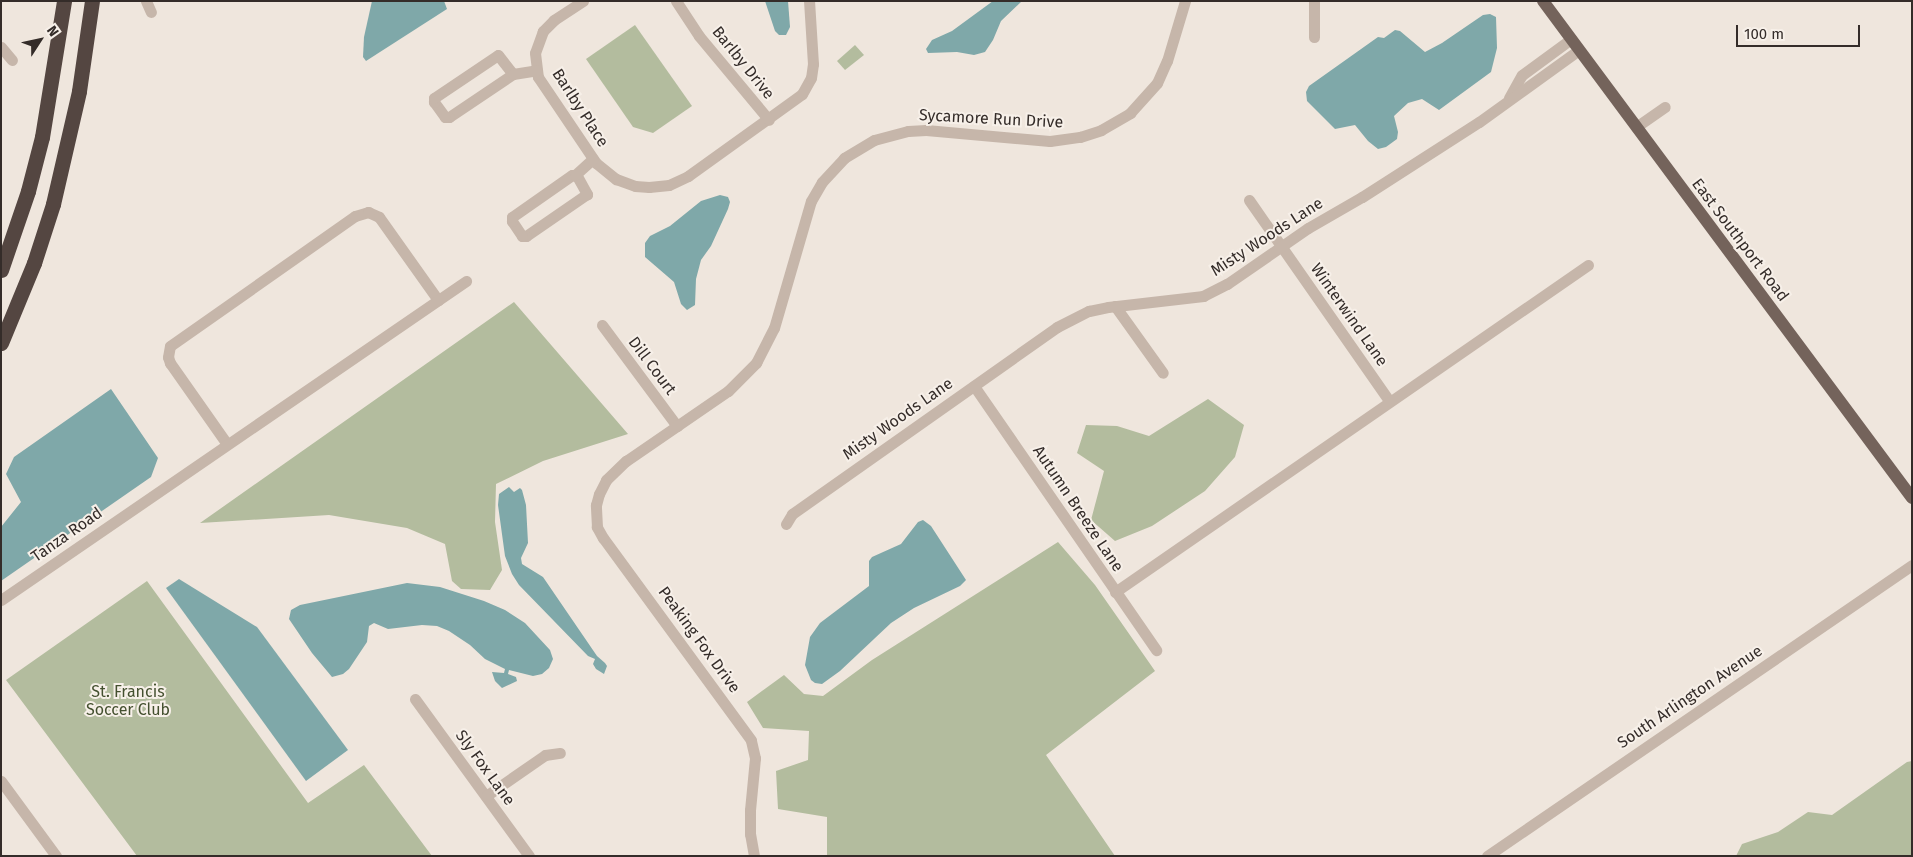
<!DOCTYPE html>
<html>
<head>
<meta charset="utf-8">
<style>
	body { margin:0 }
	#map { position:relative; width:1913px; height:857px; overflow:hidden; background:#efe6dd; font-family:"Fira Sans",sans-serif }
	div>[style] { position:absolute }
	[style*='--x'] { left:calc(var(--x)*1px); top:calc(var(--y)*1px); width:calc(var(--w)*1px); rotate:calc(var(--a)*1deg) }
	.green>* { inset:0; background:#b3bc9e }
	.water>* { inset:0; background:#7fa8a9 }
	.minor>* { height:11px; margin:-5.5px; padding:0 5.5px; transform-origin:5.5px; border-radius:5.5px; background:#c6b6aa }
	.major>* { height:12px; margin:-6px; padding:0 6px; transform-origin:6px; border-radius:6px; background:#74635b }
	.highway>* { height:15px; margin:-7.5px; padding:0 7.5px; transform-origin:7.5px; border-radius:7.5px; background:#544641 }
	span { translate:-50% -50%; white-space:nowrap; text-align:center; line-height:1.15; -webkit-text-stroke:4px #f7f0e9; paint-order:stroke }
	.street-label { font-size:16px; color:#342c29 }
	.park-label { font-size:16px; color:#44502f }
	.frame { position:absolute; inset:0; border:2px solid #342c29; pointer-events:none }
	.north { position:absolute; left:15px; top:15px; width:50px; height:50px; -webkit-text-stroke:4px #f7f0e9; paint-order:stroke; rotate:55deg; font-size:14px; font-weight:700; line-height:20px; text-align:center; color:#342c29 }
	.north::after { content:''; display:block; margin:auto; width:18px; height:22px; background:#342c29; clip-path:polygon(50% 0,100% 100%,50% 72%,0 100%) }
	.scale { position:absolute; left:1736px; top:25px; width:124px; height:22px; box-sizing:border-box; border:2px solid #342c29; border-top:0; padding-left:6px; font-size:15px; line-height:18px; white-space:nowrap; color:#342c29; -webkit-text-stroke:4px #f7f0e9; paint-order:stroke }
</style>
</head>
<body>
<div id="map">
	<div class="green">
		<i style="clip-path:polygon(635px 25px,692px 106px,653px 133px,633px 127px,586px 59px)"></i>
		<i style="clip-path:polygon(855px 45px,864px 55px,845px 70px,837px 61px)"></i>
		<i style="clip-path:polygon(514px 302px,628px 434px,543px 461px,496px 484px,495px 522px,502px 570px,490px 590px,461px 589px,452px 581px,445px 544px,407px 528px,329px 515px,200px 523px)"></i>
		<i style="clip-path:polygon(1208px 399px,1244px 425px,1235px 457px,1205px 491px,1152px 526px,1115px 541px,1091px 520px,1104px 471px,1077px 453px,1086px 425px,1117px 426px,1149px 436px)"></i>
		<i style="clip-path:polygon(1058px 542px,1095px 585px,1155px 671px,1046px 755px,1115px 856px,827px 856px,827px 817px,778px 809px,776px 771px,808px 760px,809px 731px,763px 728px,747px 702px,784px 675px,804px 694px,823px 696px,872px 660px)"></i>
		<i style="clip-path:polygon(147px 581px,308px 803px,364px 765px,432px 856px,137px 856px,6px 680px)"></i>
		<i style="clip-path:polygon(1912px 761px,1912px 856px,1736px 856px,1742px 844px,1778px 832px,1808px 812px,1832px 815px,1907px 762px)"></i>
	</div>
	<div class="water">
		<i style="clip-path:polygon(372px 1px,444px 1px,447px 9px,366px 61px,363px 57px,364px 37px)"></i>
		<i style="clip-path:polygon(765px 1px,788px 1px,790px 27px,786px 35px,779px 35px,775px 31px)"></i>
		<i style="clip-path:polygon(993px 1px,1022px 1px,1001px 21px,993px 40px,985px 52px,974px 55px,957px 52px,928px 53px,926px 49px,932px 40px,952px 31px)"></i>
		<i style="clip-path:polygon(1490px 14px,1496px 17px,1497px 48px,1491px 72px,1439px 110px,1422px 99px,1408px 103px,1394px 116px,1398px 132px,1397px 139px,1386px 147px,1378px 149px,1368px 141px,1355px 125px,1335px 129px,1307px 101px,1306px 92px,1309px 86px,1378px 37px,1384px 38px,1395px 30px,1400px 31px,1425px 52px,1442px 43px,1483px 15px)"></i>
		<i style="clip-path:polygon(720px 195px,728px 197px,730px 202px,728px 209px,711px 246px,701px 260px,696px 279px,695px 305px,687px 310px,681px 304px,674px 282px,645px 257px,645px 243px,650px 236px,670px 226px,701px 201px)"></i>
		<i style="clip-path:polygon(111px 389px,158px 458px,151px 477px,1px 581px,1px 527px,21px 502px,6px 474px,14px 457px)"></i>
		<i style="clip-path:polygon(509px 487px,514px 492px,520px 488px,522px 490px,526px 505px,528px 543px,521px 558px,522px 564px,543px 577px,597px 656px,605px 663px,607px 666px,604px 674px,596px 669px,593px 664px,595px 659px,588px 656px,519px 585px,512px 574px,505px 556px,498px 505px,499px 494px)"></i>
		<i style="clip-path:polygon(923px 520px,931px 526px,966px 580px,960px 586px,914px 608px,891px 623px,840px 671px,822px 684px,815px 683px,811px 680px,805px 665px,810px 637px,820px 623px,869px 586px,869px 561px,872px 557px,901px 544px,918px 522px)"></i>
		<i style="clip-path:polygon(179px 579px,257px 627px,348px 750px,306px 781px,166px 588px)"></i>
		<i style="clip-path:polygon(407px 583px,440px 587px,484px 601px,505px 610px,525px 623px,550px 650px,553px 659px,549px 668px,542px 674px,533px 676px,509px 670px,508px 674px,516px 677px,517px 681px,502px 688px,495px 681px,492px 672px,504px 673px,505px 669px,485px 659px,470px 645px,449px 631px,437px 626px,422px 625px,388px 629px,374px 623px,369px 626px,367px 642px,349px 669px,343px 674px,332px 677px,312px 653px,289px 619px,291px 610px,300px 605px)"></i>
	</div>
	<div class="minor">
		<i style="--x:146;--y:1;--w:12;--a:66"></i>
		<i style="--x:583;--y:1;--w:35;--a:147"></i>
		<i style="--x:554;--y:20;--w:16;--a:135"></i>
		<i style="--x:543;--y:31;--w:23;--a:110"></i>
		<i style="--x:535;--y:53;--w:24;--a:83"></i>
		<i style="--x:538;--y:77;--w:104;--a:56"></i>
		<i style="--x:596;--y:163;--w:26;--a:39"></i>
		<i style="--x:616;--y:179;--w:20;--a:20"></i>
		<i style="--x:635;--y:186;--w:14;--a:4"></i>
		<i style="--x:649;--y:187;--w:20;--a:-6"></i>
		<i style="--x:669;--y:185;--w:21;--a:-25"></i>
		<i style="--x:688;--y:176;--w:140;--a:-35.7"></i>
		<i style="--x:802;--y:94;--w:18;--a:-61"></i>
		<i style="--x:811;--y:78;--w:14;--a:-82"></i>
		<i style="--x:813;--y:64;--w:63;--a:-93.6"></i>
		<i style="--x:676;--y:1;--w:42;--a:56.7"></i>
		<i style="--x:699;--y:36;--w:109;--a:50.2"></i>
		<i style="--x:1314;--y:1;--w:36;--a:90"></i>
		<i style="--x:1;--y:47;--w:17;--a:50"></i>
		<i style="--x:498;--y:55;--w:24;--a:52"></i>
		<i style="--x:513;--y:74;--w:77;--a:146.1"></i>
		<i style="--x:449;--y:117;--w:4;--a:180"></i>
		<i style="--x:445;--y:117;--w:19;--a:-126"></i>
		<i style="--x:434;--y:102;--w:4;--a:-90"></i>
		<i style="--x:434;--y:98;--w:77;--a:-33.9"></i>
		<i style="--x:513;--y:74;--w:24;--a:-9"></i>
		<i style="--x:1509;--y:98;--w:26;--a:-61"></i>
		<i style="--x:1522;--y:75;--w:61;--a:-36.3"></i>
		<i style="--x:1636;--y:127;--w:35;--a:-35"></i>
		<i style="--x:572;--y:175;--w:5;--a:11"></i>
		<i style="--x:577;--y:176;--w:21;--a:61"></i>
		<i style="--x:587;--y:194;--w:74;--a:145.5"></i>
		<i style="--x:526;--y:236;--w:4;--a:180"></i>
		<i style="--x:522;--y:236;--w:18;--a:-124"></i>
		<i style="--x:512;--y:221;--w:4;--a:-90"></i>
		<i style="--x:512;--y:217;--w:73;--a:-35"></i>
		<i style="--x:575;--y:175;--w:24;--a:-42"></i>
		<i style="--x:1249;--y:200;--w:245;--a:55.1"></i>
		<i style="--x:1115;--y:306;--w:82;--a:54.4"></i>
		<i style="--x:602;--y:325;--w:126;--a:53.4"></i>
		<i style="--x:974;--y:386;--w:321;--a:55.4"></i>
		<i style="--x:227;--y:444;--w:99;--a:-125.1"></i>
		<i style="--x:170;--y:363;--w:6;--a:-108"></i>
		<i style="--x:168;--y:357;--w:11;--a:-80"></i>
		<i style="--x:170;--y:346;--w:226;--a:-35.1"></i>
		<i style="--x:355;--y:216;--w:14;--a:-17"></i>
		<i style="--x:368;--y:212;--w:12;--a:24"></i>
		<i style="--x:379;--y:217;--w:102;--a:54.6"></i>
		<i style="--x:786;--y:524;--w:12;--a:-59"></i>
		<i style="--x:792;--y:514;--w:324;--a:-35.2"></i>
		<i style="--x:1057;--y:327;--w:36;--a:-27"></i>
		<i style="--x:1089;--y:311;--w:19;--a:-12"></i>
		<i style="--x:1108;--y:307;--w:96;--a:-6.6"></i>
		<i style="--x:1203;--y:296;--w:27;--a:-27"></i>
		<i style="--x:1227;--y:284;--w:98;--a:-34.7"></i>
		<i style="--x:1308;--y:228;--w:62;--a:-29.9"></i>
		<i style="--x:1362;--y:197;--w:139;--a:-32.7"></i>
		<i style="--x:1479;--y:122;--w:123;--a:-35.8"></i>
		<i style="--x:1115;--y:592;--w:575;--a:-34.66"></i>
		<i style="--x:1;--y:600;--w:564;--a:-34.45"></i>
		<i style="--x:415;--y:699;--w:194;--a:54"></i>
		<i style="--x:1;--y:781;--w:93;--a:53.7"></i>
		<i style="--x:486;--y:796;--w:72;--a:-34.8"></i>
		<i style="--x:545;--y:755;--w:15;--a:-8"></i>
		<i style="--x:754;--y:856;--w:22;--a:-100"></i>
		<i style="--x:750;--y:834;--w:24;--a:-90"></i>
		<i style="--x:750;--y:810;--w:52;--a:-84.5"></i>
		<i style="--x:755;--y:758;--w:18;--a:-103"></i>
		<i style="--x:751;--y:740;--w:250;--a:-126.2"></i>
		<i style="--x:603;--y:538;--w:13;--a:-119"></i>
		<i style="--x:597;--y:527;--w:22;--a:-93"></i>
		<i style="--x:596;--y:505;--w:11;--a:-75"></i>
		<i style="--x:599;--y:494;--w:16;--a:-63"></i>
		<i style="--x:606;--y:480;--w:28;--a:-44"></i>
		<i style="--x:626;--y:461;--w:124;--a:-34.5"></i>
		<i style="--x:728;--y:391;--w:40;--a:-45"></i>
		<i style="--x:756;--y:363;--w:39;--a:-63"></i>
		<i style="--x:774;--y:328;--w:132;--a:-73.8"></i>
		<i style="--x:811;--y:201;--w:22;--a:-60"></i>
		<i style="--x:822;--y:182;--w:33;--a:-47"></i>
		<i style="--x:844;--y:158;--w:35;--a:-31"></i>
		<i style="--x:874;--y:140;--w:35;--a:-15"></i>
		<i style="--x:908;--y:131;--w:18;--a:-3"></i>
		<i style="--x:926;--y:130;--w:124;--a:5.1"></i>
		<i style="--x:1050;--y:141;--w:30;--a:-8"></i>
		<i style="--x:1080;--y:137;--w:22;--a:-18"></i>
		<i style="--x:1101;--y:130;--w:34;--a:-30"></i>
		<i style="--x:1130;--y:113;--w:40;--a:-48"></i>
		<i style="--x:1157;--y:83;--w:24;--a:-66"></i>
		<i style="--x:1167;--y:61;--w:63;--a:-73.3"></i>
		<i style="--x:1487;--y:856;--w:515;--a:-34.4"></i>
	</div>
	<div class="major">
		<i style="--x:1543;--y:1;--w:619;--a:53.41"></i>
	</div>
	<div class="highway">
		<i style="--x:1;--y:270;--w:83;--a:-71.1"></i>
		<i style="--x:28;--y:191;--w:56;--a:-75.5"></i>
		<i style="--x:42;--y:137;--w:138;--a:-80.8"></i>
		<i style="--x:1;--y:343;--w:87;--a:-67.6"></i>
		<i style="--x:34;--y:263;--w:62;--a:-72.1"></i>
		<i style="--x:53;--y:204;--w:116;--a:-77"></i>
		<i style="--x:79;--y:91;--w:91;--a:-81.8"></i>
	</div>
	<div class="street-label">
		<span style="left:743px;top:63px;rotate:51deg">Barlby Drive</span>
		<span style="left:580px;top:108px;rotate:57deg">Barlby Place</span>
		<span style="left:991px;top:119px;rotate:3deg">Sycamore Run Drive</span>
		<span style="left:1267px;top:237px;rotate:-33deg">Misty Woods Lane</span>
		<span style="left:1740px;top:240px;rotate:53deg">East Southport Road</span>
		<span style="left:1349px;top:315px;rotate:55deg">Winterwind Lane</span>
		<span style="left:652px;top:366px;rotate:53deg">Dill Court</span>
		<span style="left:898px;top:419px;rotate:-35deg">Misty Woods Lane</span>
		<span style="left:1078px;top:509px;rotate:56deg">Autumn Breeze Lane</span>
		<span style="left:67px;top:535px;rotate:-35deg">Tanza Road</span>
		<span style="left:699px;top:640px;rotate:54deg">Peaking Fox Drive</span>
		<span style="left:1690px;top:697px;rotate:-34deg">South Arlington Avenue</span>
		<span style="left:485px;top:768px;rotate:54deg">Sly Fox Lane</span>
	</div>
	<div class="park-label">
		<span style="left:128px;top:701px">St. Francis<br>Soccer Club</span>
	</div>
	<div class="frame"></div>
	<div class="north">N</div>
	<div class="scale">100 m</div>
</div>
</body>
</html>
